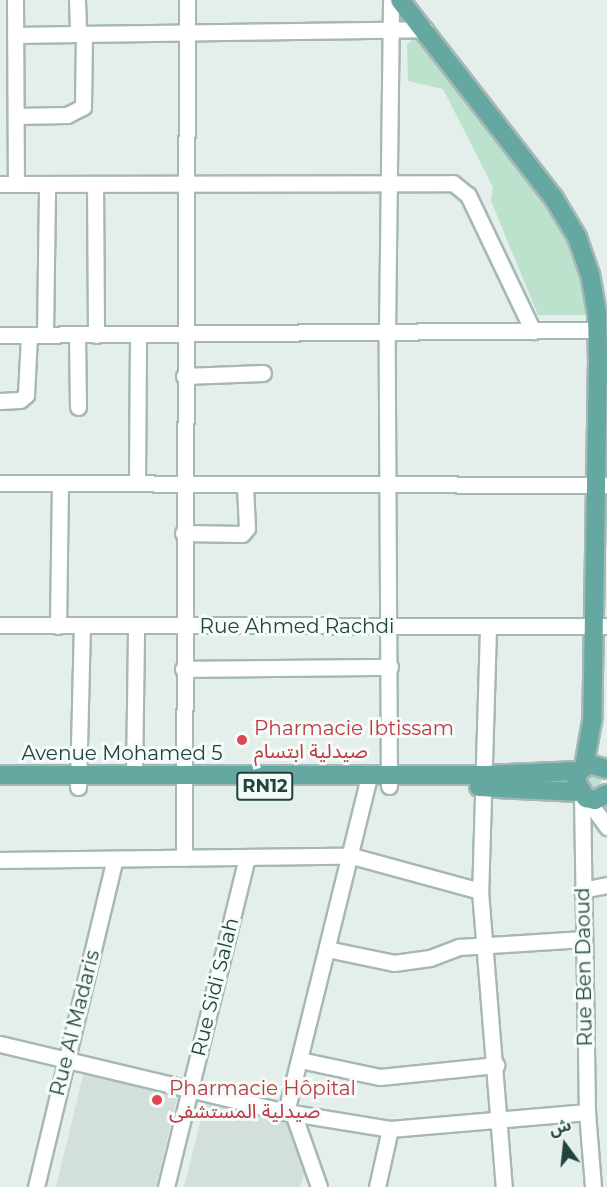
<!DOCTYPE html>
<html>
<head>
<meta charset="utf-8">
<style>
	body { margin:0 }
	#map { position:relative; width:607px; height:1187px; overflow:hidden; background:#e4efec; font-family:Montserrat,"Noto Sans Arabic",sans-serif }
	div>[style] { position:absolute }
	[style*='--x'] { left:calc(var(--x)*1px); top:calc(var(--y)*1px); width:calc(var(--w)*1px); rotate:calc(var(--a)*1deg) }
	.built>* { inset:0; background:#d2dfdb }
	.green>* { inset:0; background:#bce1cc }
	.round { border-radius:50% }
	.roads { filter:drop-shadow(2px 0 #a6b8b5) drop-shadow(-2px 0 #a6b8b5) drop-shadow(0 2px #a6b8b5) drop-shadow(0 -2px #a6b8b5) }
	.minor>* { height:15px; margin:-7.5px; padding:0 7.5px; transform-origin:7.5px; border-radius:7.5px; background:#fff }
	.major>* { height:18px; margin:-9px; padding:0 9px; transform-origin:9px; border-radius:9px; background:#65a8a2 }
	.dots>* { width:16px; height:16px; translate:-50% -50%; box-sizing:border-box; border:3px solid #f5fbf9; border-radius:50% }
	span { translate:-50% -50%; white-space:nowrap; text-align:center; line-height:1.15; -webkit-text-stroke:6px #f5fbf9; paint-order:stroke }
	.shield-label span { padding:2px 4px; background:#f5fbf9; border:2px solid; border-radius:4px; -webkit-text-stroke-width:0 }
	.shield-label { font-size:18px; color:#21433f; font-weight:700 }
	.street-label { font-size:20px; color:#21433f }
	.health-label { font-size:20px; color:#be3a42 }
	.left { translate:0 -50%; text-align:left }
	.north { position:absolute; left:535px; top:1115px; width:60px; height:60px; -webkit-text-stroke:4px #f5fbf9; paint-order:stroke; rotate:345deg; font-size:16px; font-weight:700; line-height:24px; text-align:center; color:#21433f }
	.north::after { content:''; display:block; margin:auto; width:21px; height:27px; background:#21433f; clip-path:polygon(50% 0,100% 100%,50% 72%,0 100%) }
</style>
</head>
<body>
<div id="map">
	<div class="built">
		<i style="clip-path:polygon(85px 1067px,179px 1090px,156px 1187px,56px 1187px)"></i>
		<i style="clip-path:polygon(207px 1095px,290px 1117px,307px 1164px,300px 1187px,184px 1187px)"></i>
	</div>
	<div class="green">
		<i style="clip-path:polygon(431px 37px,549px 196px,586px 279px,588px 315px,538px 315px,491px 201px,493px 187px,443px 89px,408px 81px,407px 44px,415px 38px)"></i>
		<i class="round" style="left:585px;top:773px;width:16px;height:16px"></i>
	</div>
	<div class="roads">
		<div class="minor">
			<i style="--x:15;--y:0;--w:184;--a:89.7"></i>
			<i style="--x:77;--y:0;--w:34;--a:88"></i>
			<i style="--x:78;--y:34;--w:347;--a:-0.8"></i>
			<i style="--x:15;--y:35;--w:63;--a:-0.9"></i>
			<i style="--x:16;--y:116;--w:51;--a:-1.1"></i>
			<i style="--x:67;--y:115;--w:18;--a:-27"></i>
			<i style="--x:83;--y:107;--w:73;--a:-89.2"></i>
			<i style="--x:0;--y:184;--w:453;--a:-0.1"></i>
			<i style="--x:453;--y:183;--w:19;--a:39"></i>
			<i style="--x:468;--y:195;--w:151;--a:64.5"></i>
			<i style="--x:95;--y:184;--w:151;--a:89.6"></i>
			<i style="--x:0;--y:335;--w:598;--a:-0.48"></i>
			<i style="--x:45;--y:335;--w:151;--a:-89.2"></i>
			<i style="--x:77;--y:335;--w:72;--a:89.2"></i>
			<i style="--x:184;--y:376;--w:79;--a:-2.2"></i>
			<i style="--x:0;--y:401;--w:20;--a:-3"></i>
			<i style="--x:20;--y:400;--w:8;--a:-40"></i>
			<i style="--x:26;--y:395;--w:60;--a:-87.1"></i>
			<i style="--x:137;--y:482;--w:148;--a:-89.6"></i>
			<i style="--x:0;--y:483;--w:607;--a:0.19"></i>
			<i style="--x:183;--y:533;--w:59;--a:1"></i>
			<i style="--x:242;--y:534;--w:8;--a:-50"></i>
			<i style="--x:247;--y:528;--w:42;--a:-92.7"></i>
			<i style="--x:0;--y:625;--w:607;--a:0.09"></i>
			<i style="--x:58;--y:626;--w:143;--a:-89.2"></i>
			<i style="--x:488;--y:628;--w:263;--a:91.7"></i>
			<i style="--x:480;--y:891;--w:297;--a:85.4"></i>
			<i style="--x:183;--y:669;--w:207;--a:-0.6"></i>
			<i style="--x:134;--y:776;--w:150;--a:-89.2"></i>
			<i style="--x:389;--y:786;--w:454;--a:-90.3"></i>
			<i style="--x:387;--y:332;--w:332;--a:-89.3"></i>
			<i style="--x:78;--y:787;--w:161;--a:-88.6"></i>
			<i style="--x:586;--y:798;--w:36;--a:54"></i>
			<i style="--x:184;--y:858;--w:858;--a:-89.8"></i>
			<i style="--x:0;--y:860;--w:352;--a:-0.7"></i>
			<i style="--x:352;--y:856;--w:133;--a:15.3"></i>
			<i style="--x:582;--y:890;--w:25;--a:-11"></i>
			<i style="--x:327;--y:949;--w:68;--a:11.8"></i>
			<i style="--x:394;--y:963;--w:36;--a:-8"></i>
			<i style="--x:430;--y:958;--w:31;--a:-21"></i>
			<i style="--x:459;--y:947;--w:125;--a:-3.7"></i>
			<i style="--x:0;--y:1044;--w:294;--a:13.4"></i>
			<i style="--x:286;--y:1112;--w:105;--a:9.3"></i>
			<i style="--x:390;--y:1129;--w:198;--a:-4.9"></i>
			<i style="--x:587;--y:1112;--w:316;--a:-90.9"></i>
			<i style="--x:300;--y:1060;--w:82;--a:12"></i>
			<i style="--x:380;--y:1077;--w:117;--a:-5.9"></i>
			<i style="--x:286;--y:1112;--w:346;--a:-76.1"></i>
			<i style="--x:587;--y:1112;--w:75;--a:85.4"></i>
			<i style="--x:293;--y:1113;--w:78;--a:70.6"></i>
			<i style="--x:36;--y:1187;--w:337;--a:-76.5"></i>
			<i style="--x:166;--y:1187;--w:339;--a:-76.2"></i>
			<i style="--x:377;--y:1187;--w:59;--a:-77.4"></i>
		</div>
		<div class="major">
			<i style="--x:400;--y:0;--w:249;--a:52.2"></i>
			<i style="--x:553;--y:197;--w:47;--a:59"></i>
			<i style="--x:577;--y:237;--w:39;--a:71"></i>
			<i style="--x:590;--y:274;--w:40;--a:80"></i>
			<i style="--x:597;--y:313;--w:46;--a:88.8"></i>
			<i style="--x:598;--y:359;--w:362;--a:90.9"></i>
			<i style="--x:592;--y:721;--w:47;--a:99.9"></i>
			<i style="--x:607;--y:769;--w:18;--a:-164"></i>
			<i style="--x:590;--y:764;--w:13;--a:148"></i>
			<i style="--x:579;--y:771;--w:10;--a:107"></i>
			<i style="--x:576;--y:781;--w:20;--a:60"></i>
			<i style="--x:586;--y:798;--w:9;--a:13"></i>
			<i style="--x:595;--y:800;--w:13;--a:-27"></i>
			<i style="--x:0;--y:775;--w:485;--a:0"></i>
			<i style="--x:485;--y:775;--w:94;--a:-2.4"></i>
			<i style="--x:479;--y:787;--w:100;--a:2.9"></i>
		</div>
	</div>
	<div class="dots">
		<i style="left:242px;top:740px;background:#e0444e"></i>
		<i style="left:157px;top:1100px;background:#e0444e"></i>
	</div>
	<div class="shield-label">
		<span style="left:265px;top:786px">RN12</span>
	</div>
	<div class="street-label">
		<span style="left:297px;top:626px">Rue Ahmed Rachdi</span>
		<span style="left:122px;top:753px">Avenue Mohamed 5</span>
		<span style="left:584px;top:967px;rotate:-91deg">Rue Ben Daoud</span>
		<span style="left:215px;top:987px;rotate:-76deg">Rue Sidi Salah</span>
		<span style="left:75px;top:1023px;rotate:-76deg">Rue Al Madaris</span>
	</div>
	<div class="health-label">
		<span class="left" style="left:254px;top:740px">Pharmacie Ibtissam<br>صيدلية ابتسام</span>
		<span class="left" style="left:169px;top:1100px">Pharmacie Hôpital<br>صيدلية المستشفى</span>
	</div>
	<div class="north">ش</div>
</div>
</body>
</html>
